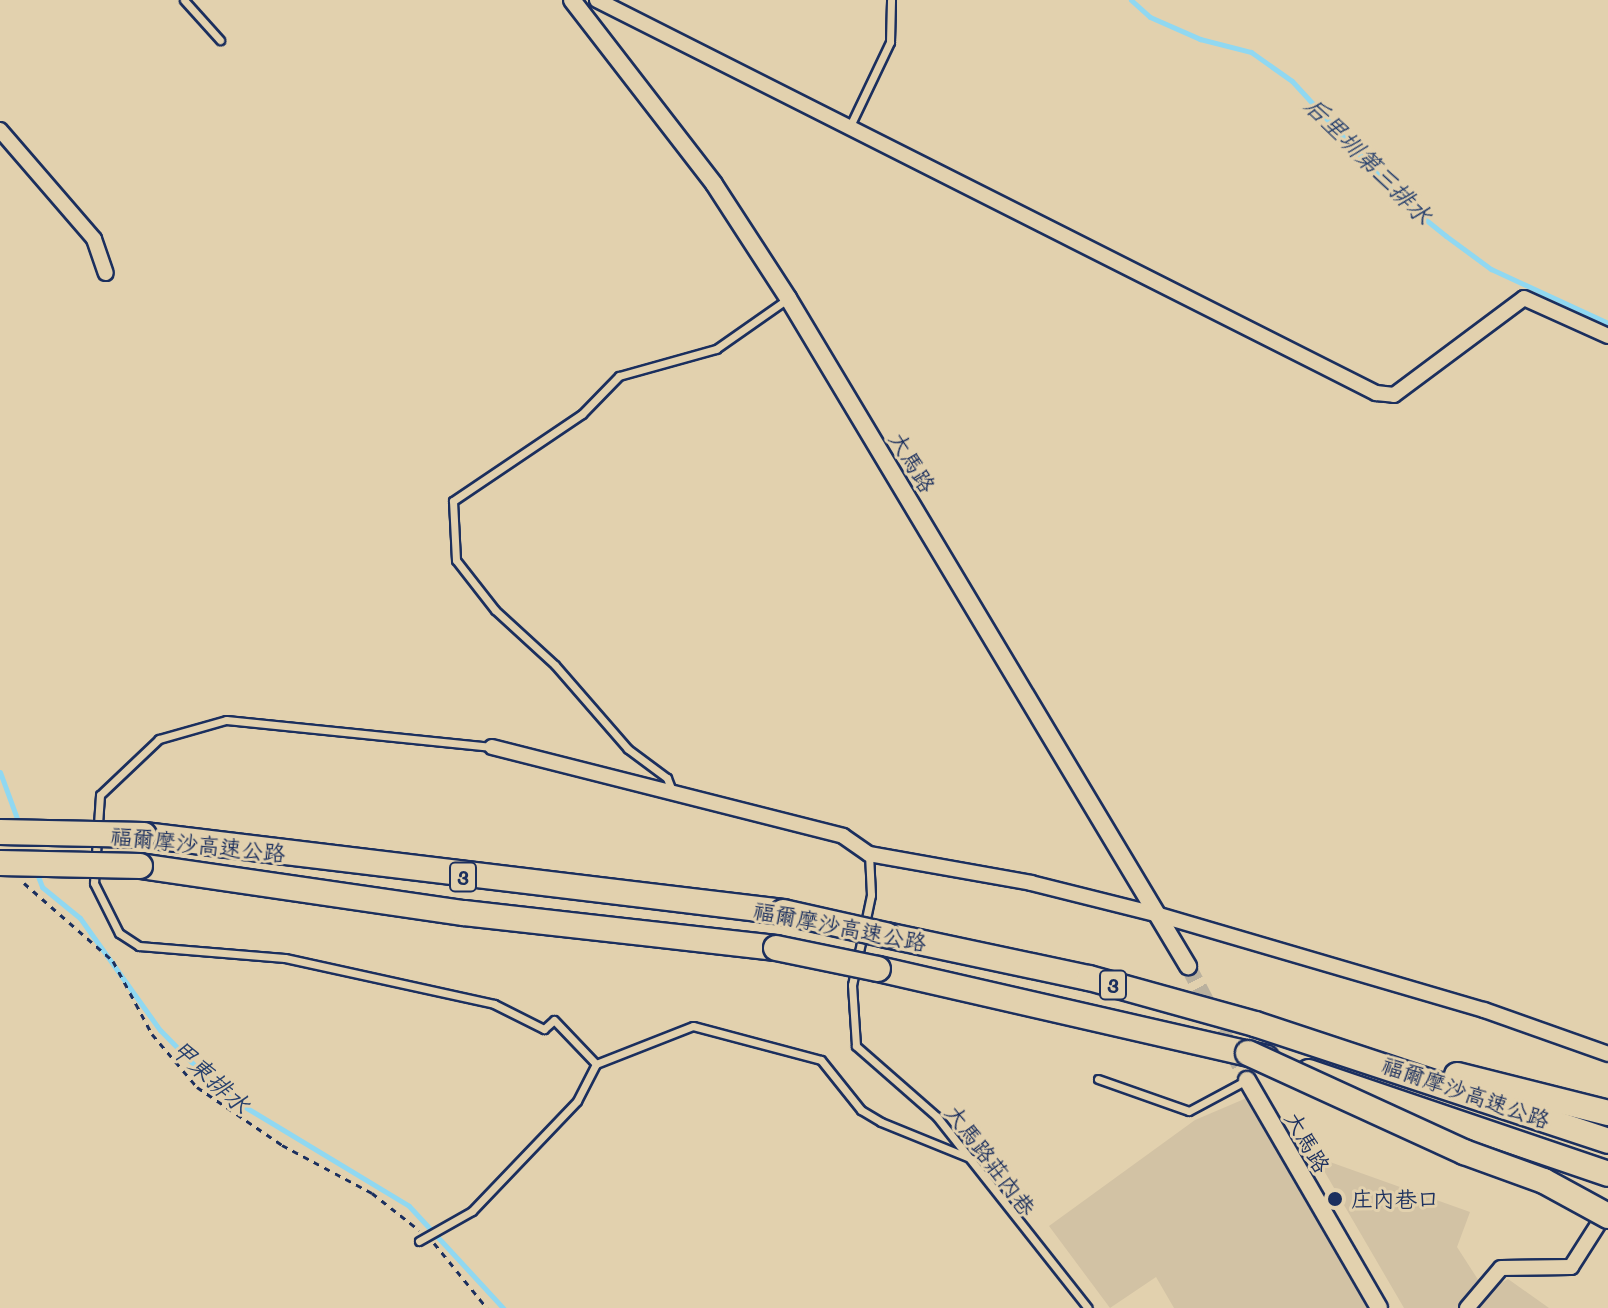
<!DOCTYPE html>
<html>
<head>
<meta charset="utf-8">
<style>
	body { margin:0 }
	#map { position:relative; width:1608px; height:1308px; overflow:hidden; background:#e2d1ae; font-family:Mali,"LXGW WenKai TC",sans-serif }
	div>[style] { position:absolute }
	[style*='--x'] { left:calc(var(--x)*1px); top:calc(var(--y)*1px); width:calc(var(--w)*1px); rotate:calc(var(--a)*1deg) }
	.built>* { inset:0; background:#d2c2a4 }
	.stream>* { height:5px; margin:-2.5px; padding:0 2.5px; transform-origin:2.5px; border-radius:2.5px; background:#90d8f1 }
	.tertiary-tunnel>* { height:16px; margin-top:-8px; transform-origin:0; background:repeating-linear-gradient(90deg,#bab19e 0 16px,transparent 0 24px) }
	.path>* { height:3px; margin-top:-1.5px; transform-origin:0; background:repeating-linear-gradient(90deg,#1b2f5e 0 6px,transparent 0 12px) }
	.roads { filter:drop-shadow(2px 0 #1b2f5e) drop-shadow(-2px 0 #1b2f5e) drop-shadow(0 2px #1b2f5e) drop-shadow(0 -2px #1b2f5e) }
	.service>* { height:7px; margin:-3.5px; padding:0 3.5px; transform-origin:3.5px; border-radius:3.5px; background:#e2d1ae }
	.minor>* { height:14px; margin:-7px; padding:0 7px; transform-origin:7px; border-radius:7px; background:#e2d1ae }
	.tertiary>* { height:16px; margin:-8px; padding:0 8px; transform-origin:8px; border-radius:8px; background:#e2d1ae }
	.motorway>* { height:24px; margin:-12px; padding:0 12px; transform-origin:12px; border-radius:12px; background:#e2d1ae }
	.bridges { filter:drop-shadow(2px 0 #1b2f5e) drop-shadow(-2px 0 #1b2f5e) drop-shadow(0 2px #1b2f5e) drop-shadow(0 -2px #1b2f5e) }
	.motorway-bridge>* { height:24px; margin:-12px; padding:0 12px; transform-origin:12px; border-radius:12px; background:#e2d1ae }
	.dots>* { width:22px; height:22px; translate:-50% -50%; box-sizing:border-box; border:4px solid #e2d1ae; border-radius:50% }
	span { translate:-50% -50%; white-space:nowrap; text-align:center; line-height:1.15; -webkit-text-stroke:6px #e2d1ae; paint-order:stroke }
	.shield-label span { padding:2px 6px; background:#e2d1ae; border:2px solid; border-radius:6px; -webkit-text-stroke-width:0 }
	.shield-label { font-size:20px; color:#1b2f5e; font-weight:700 }
	.street-label { font-size:22px; color:#1b2f5e }
	.poi-label { font-size:22px; color:#1b2f5e }
	.left { translate:0 -50%; text-align:left }
	.water-label { font-size:24px; color:#27406d; font-style:italic }
</style>
</head>
<body>
<div id="map">
	<div class="built">
		<i style="clip-path:polygon(1249px 1097px,1372px 1308px,1174px 1308px,1156px 1277px,1110px 1308px,1049px 1226px,1195px 1120px)"></i>
		<i style="clip-path:polygon(1316px 1157px,1470px 1212px,1457px 1247px,1486px 1292px,1508px 1279px,1549px 1308px,1404px 1308px)"></i>
	</div>
	<div class="stream">
		<i style="--x:1131;--y:0;--w:25;--a:42"></i>
		<i style="--x:1150;--y:17;--w:55;--a:23.7"></i>
		<i style="--x:1200;--y:39;--w:53;--a:14.3"></i>
		<i style="--x:1251;--y:52;--w:50;--a:35.3"></i>
		<i style="--x:1292;--y:81;--w:160;--a:47.5"></i>
		<i style="--x:1400;--y:199;--w:59;--a:38.8"></i>
		<i style="--x:1446;--y:236;--w:56;--a:36.3"></i>
		<i style="--x:1491;--y:269;--w:129;--a:24.8"></i>
		<i style="--x:0;--y:772;--w:55;--a:69.9"></i>
		<i style="--x:36;--y:871;--w:17;--a:69"></i>
		<i style="--x:42;--y:887;--w:49;--a:39.2"></i>
		<i style="--x:80;--y:918;--w:138;--a:54.5"></i>
		<i style="--x:160;--y:1030;--w:88;--a:45.5"></i>
		<i style="--x:222;--y:1093;--w:218;--a:31.1"></i>
		<i style="--x:409;--y:1206;--w:139;--a:47.3"></i>
	</div>
	<div class="tertiary-tunnel">
		<i style="--x:1188;--y:966;--w:128;--a:62.6"></i>
	</div>
	<div class="path">
		<i style="--x:24;--y:883;--w:118;--a:41.2"></i>
		<i style="--x:113;--y:961;--w:83;--a:61.9"></i>
		<i style="--x:152;--y:1034;--w:70;--a:49.7"></i>
		<i style="--x:197;--y:1087;--w:103;--a:34.3"></i>
		<i style="--x:282;--y:1145;--w:102;--a:28.1"></i>
		<i style="--x:372;--y:1193;--w:60;--a:38.2"></i>
		<i style="--x:434;--y:1243;--w:84;--a:50.8"></i>
	</div>
	<div class="roads">
		<div class="service">
			<i style="--x:184;--y:0;--w:54;--a:48"></i>
			<i style="--x:850;--y:126;--w:93;--a:-64.5"></i>
			<i style="--x:890;--y:42;--w:42;--a:-88.6"></i>
			<i style="--x:492;--y:747;--w:267;--a:-174.2"></i>
			<i style="--x:226;--y:720;--w:70;--a:164.2"></i>
			<i style="--x:159;--y:739;--w:81;--a:136.5"></i>
			<i style="--x:100;--y:795;--w:88;--a:93.9"></i>
			<i style="--x:94;--y:883;--w:56;--a:63.4"></i>
			<i style="--x:119;--y:933;--w:24;--a:33"></i>
			<i style="--x:139;--y:946;--w:146;--a:4.7"></i>
			<i style="--x:285;--y:958;--w:214;--a:12.4"></i>
			<i style="--x:494;--y:1004;--w:56;--a:26.6"></i>
			<i style="--x:544;--y:1029;--w:13;--a:-42"></i>
			<i style="--x:554;--y:1020;--w:61;--a:46.3"></i>
			<i style="--x:596;--y:1064;--w:104;--a:-21.4"></i>
			<i style="--x:693;--y:1026;--w:132;--a:14.9"></i>
			<i style="--x:821;--y:1060;--w:64;--a:51.3"></i>
			<i style="--x:861;--y:1110;--w:23;--a:31"></i>
			<i style="--x:881;--y:1122;--w:98;--a:22.1"></i>
			<i style="--x:672;--y:791;--w:14;--a:-111"></i>
			<i style="--x:667;--y:778;--w:49;--a:-143.4"></i>
			<i style="--x:628;--y:749;--w:111;--a:-131"></i>
			<i style="--x:555;--y:665;--w:81;--a:-137.5"></i>
			<i style="--x:495;--y:610;--w:63;--a:-128"></i>
			<i style="--x:456;--y:560;--w:59;--a:-92.9"></i>
			<i style="--x:453;--y:501;--w:156;--a:-34"></i>
			<i style="--x:582;--y:414;--w:53;--a:-45.8"></i>
			<i style="--x:619;--y:376;--w:101;--a:-15.6"></i>
			<i style="--x:716;--y:349;--w:85;--a:-35"></i>
			<i style="--x:869;--y:854;--w:41;--a:87.2"></i>
			<i style="--x:871;--y:895;--w:92;--a:101.9"></i>
			<i style="--x:852;--y:985;--w:61;--a:86.2"></i>
			<i style="--x:856;--y:1046;--w:108;--a:41.2"></i>
			<i style="--x:937;--y:1117;--w:243;--a:51.7"></i>
			<i style="--x:1098;--y:1079;--w:96;--a:19.4"></i>
			<i style="--x:1189;--y:1111;--w:64;--a:-28.2"></i>
			<i style="--x:419;--y:1241;--w:61;--a:-29.5"></i>
			<i style="--x:472;--y:1211;--w:152;--a:-46.3"></i>
			<i style="--x:577;--y:1101;--w:42;--a:-62.8"></i>
		</div>
		<div class="minor">
			<i style="--x:597;--y:0;--w:873;--a:26.77"></i>
			<i style="--x:1376;--y:393;--w:18;--a:6"></i>
			<i style="--x:1394;--y:395;--w:162;--a:-36.7"></i>
			<i style="--x:1524;--y:298;--w:92;--a:24.3"></i>
			<i style="--x:0;--y:130;--w:144;--a:49.2"></i>
			<i style="--x:94;--y:239;--w:36;--a:71"></i>
			<i style="--x:492;--y:747;--w:362;--a:14.2"></i>
			<i style="--x:843;--y:836;--w:32;--a:35"></i>
			<i style="--x:869;--y:854;--w:165;--a:10.1"></i>
			<i style="--x:1031;--y:883;--w:132;--a:14"></i>
			<i style="--x:1159;--y:915;--w:339;--a:16.3"></i>
			<i style="--x:1484;--y:1010;--w:132;--a:19.5"></i>
			<i style="--x:1467;--y:1308;--w:52;--a:-49.6"></i>
			<i style="--x:1501;--y:1268;--w:70;--a:-0.8"></i>
			<i style="--x:1571;--y:1267;--w:69;--a:-57.5"></i>
		</div>
		<div class="tertiary">
			<i style="--x:572;--y:0;--w:232;--a:52.3"></i>
			<i style="--x:714;--y:184;--w:136;--a:57"></i>
			<i style="--x:788;--y:298;--w:779;--a:59.09"></i>
			<i style="--x:1247;--y:1080;--w:263;--a:59.9"></i>
		</div>
		<div class="motorway">
			<i style="--x:144;--y:835;--w:644;--a:6.87"></i>
			<i style="--x:140;--y:866;--w:327;--a:8.3"></i>
			<i style="--x:464;--y:913;--w:314;--a:6.4"></i>
			<i style="--x:886;--y:935;--w:208;--a:12"></i>
			<i style="--x:1089;--y:978;--w:172;--a:15.5"></i>
			<i style="--x:1255;--y:1024;--w:372;--a:18.3"></i>
			<i style="--x:878;--y:969;--w:398;--a:12.9"></i>
			<i style="--x:1309;--y:1072;--w:316;--a:18.8"></i>
			<i style="--x:1457;--y:1075;--w:156;--a:14.1"></i>
		</div>
	</div>
	<div class="bridges">
		<div class="motorway-bridge">
			<i style="--x:0;--y:832;--w:144;--a:1.2"></i>
			<i style="--x:0;--y:863;--w:140;--a:1.2"></i>
			<i style="--x:783;--y:912;--w:106;--a:12.6"></i>
			<i style="--x:776;--y:948;--w:104;--a:11.6"></i>
			<i style="--x:1248;--y:1053;--w:238;--a:24.6"></i>
			<i style="--x:1464;--y:1152;--w:85;--a:19.9"></i>
			<i style="--x:1544;--y:1181;--w:73;--a:28.7"></i>
		</div>
	</div>
	<div class="dots">
		<i style="left:1335px;top:1199px;background:#1b2f5e"></i>
	</div>
	<div class="shield-label">
		<span style="left:463px;top:877px">3</span>
		<span style="left:1113px;top:985px">3</span>
	</div>
	<div class="street-label">
		<span style="left:913px;top:462px;rotate:59deg">大馬路</span>
		<span style="left:198px;top:844px;rotate:6deg">福爾摩沙高速公路</span>
		<span style="left:840px;top:926px;rotate:11deg">福爾摩沙高速公路</span>
		<span style="left:1466px;top:1092px;rotate:19deg">福爾摩沙高速公路</span>
		<span style="left:1308px;top:1142px;rotate:60deg">大馬路</span>
		<span style="left:991px;top:1160px;rotate:53deg">大馬路莊內巷</span>
	</div>
	<div class="poi-label">
		<span class="left" style="left:1351px;top:1199px">庄內巷口</span>
	</div>
	<div class="water-label">
		<span style="left:1369px;top:160px;rotate:45deg">后里圳第三排水</span>
		<span style="left:211px;top:1076px;rotate:42deg">甲東排水</span>
	</div>
</div>
</body>
</html>
